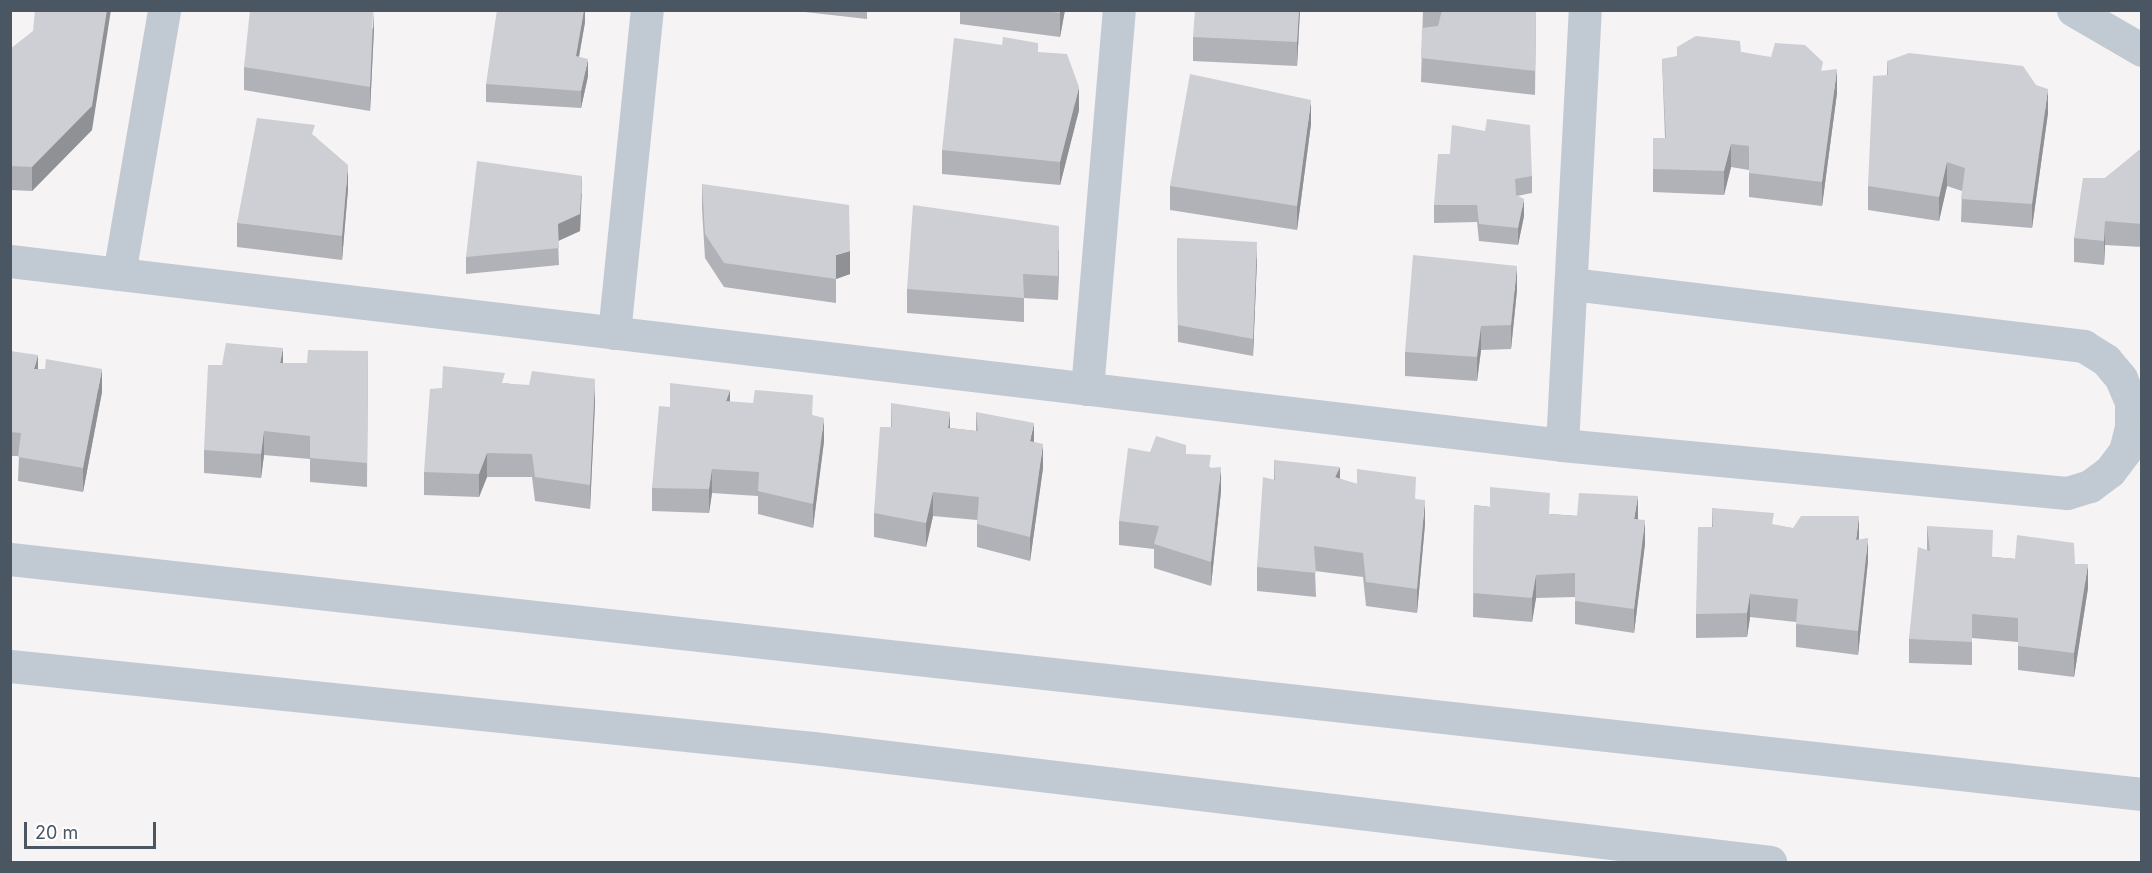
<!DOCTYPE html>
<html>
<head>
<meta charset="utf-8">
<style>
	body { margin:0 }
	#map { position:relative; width:2152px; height:873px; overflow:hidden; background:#f5f3f3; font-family:Inter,sans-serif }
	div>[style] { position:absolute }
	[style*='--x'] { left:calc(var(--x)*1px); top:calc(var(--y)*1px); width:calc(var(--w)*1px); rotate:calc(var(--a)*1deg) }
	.street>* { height:33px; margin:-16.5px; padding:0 16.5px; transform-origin:16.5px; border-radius:16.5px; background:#c1cad2 }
	.wall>* { inset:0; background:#b0b2b7 }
	.shaded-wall>* { inset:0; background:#909195 }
	.building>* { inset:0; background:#cdcfd5 }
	span { translate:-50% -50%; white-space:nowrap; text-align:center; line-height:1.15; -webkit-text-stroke:6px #fff; paint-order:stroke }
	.frame { position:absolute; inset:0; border:12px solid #4a5661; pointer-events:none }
	.scale { position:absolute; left:24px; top:822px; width:132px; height:27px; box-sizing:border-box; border:3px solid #4a5661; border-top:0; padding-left:8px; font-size:18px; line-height:21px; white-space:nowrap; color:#4a5661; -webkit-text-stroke:4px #fff; paint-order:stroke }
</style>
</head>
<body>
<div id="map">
	<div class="street">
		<i style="--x:2073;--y:10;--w:80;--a:30.1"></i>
		<i style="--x:10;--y:261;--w:1563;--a:6.76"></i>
		<i style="--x:1562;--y:445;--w:507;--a:5.43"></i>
		<i style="--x:2067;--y:493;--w:24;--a:-17"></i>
		<i style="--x:2090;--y:486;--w:25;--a:-37"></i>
		<i style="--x:2110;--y:471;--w:25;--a:-53"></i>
		<i style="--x:2125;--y:451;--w:25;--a:-76"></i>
		<i style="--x:2131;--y:427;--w:25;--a:-90"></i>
		<i style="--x:2131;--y:402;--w:26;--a:-113"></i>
		<i style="--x:2121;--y:378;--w:23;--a:-130"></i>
		<i style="--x:2106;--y:360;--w:26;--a:-148"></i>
		<i style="--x:2084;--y:346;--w:517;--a:-173.11"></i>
		<i style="--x:119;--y:274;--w:268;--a:-80.3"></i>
		<i style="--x:614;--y:333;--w:325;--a:-84.2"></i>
		<i style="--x:1087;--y:389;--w:380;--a:-85.2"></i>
		<i style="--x:1562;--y:445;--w:436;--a:-87"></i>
		<i style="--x:10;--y:559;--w:2145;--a:6.29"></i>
		<i style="--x:10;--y:666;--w:807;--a:5.83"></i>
		<i style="--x:813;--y:748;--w:964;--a:6.79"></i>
	</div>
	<div class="wall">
		<i style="clip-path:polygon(585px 10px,585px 22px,579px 57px,588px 76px,581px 108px,486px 102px,486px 84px)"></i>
		<i style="clip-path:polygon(787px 10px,867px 10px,867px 19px)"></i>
		<i style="clip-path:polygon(960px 10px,1065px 10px,1060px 37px,960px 24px)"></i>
		<i style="clip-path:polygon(1300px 10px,1297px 66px,1193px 61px,1193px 37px)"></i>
		<i style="clip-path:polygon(1423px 10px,1536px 10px,1535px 95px,1421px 82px)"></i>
		<i style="clip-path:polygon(374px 28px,370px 111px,244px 90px,244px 67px)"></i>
		<i style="clip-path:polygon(10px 49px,92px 130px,32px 191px,10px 190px)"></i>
		<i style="clip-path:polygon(1038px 52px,1079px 110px,1060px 185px,942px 174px,942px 150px)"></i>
		<i style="clip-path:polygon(1741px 52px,1823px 71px,1837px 93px,1822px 206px,1749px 197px,1749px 170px,1731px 167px,1724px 195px,1653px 192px,1653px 138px,1665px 138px,1662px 59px)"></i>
		<i style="clip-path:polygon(1887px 61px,2048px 113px,2032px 228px,1961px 222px,1962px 191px,1947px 186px,1939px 221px,1868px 210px,1868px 186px,1887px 75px)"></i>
		<i style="clip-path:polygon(1311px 124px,1297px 230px,1170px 210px,1170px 186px)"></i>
		<i style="clip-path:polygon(315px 136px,348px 189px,342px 260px,237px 247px,237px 223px)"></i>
		<i style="clip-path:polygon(2142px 150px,2142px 247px,2105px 245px,2104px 265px,2074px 262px,2074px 238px,2105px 178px)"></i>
		<i style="clip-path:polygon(1450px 154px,1532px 176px,1532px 193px,1517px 196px,1524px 216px,1518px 245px,1479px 241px,1477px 222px,1434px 223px,1434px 205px)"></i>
		<i style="clip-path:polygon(702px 184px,850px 274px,836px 279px,836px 303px,724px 287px,705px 258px,702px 208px)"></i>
		<i style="clip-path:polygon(582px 193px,580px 231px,558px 241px,559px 265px,466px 274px,466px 257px)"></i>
		<i style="clip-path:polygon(1177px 238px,1257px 259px,1253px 356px,1178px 342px)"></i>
		<i style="clip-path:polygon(1059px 250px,1058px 300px,1024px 298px,1024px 322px,907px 313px,907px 289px)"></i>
		<i style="clip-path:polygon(1517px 290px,1511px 349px,1481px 350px,1477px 381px,1405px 376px,1405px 352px)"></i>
		<i style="clip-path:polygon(10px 351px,38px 369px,102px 392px,83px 492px,18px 481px,19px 456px,10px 456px)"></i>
		<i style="clip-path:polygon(368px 351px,367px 487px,310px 482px,310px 459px,264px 455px,261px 478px,204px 473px,204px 450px,283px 363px,307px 363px)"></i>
		<i style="clip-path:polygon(505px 383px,595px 403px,590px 509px,535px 501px,532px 477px,487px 477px,479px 497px,424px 495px,424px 472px)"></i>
		<i style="clip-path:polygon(730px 402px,813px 415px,824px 441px,813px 528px,758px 514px,758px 496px,712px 493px,709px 513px,652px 511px,652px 488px,670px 407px)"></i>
		<i style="clip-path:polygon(891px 403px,950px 428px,976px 431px,976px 412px,1034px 442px,1043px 468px,1030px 561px,977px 547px,977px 520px,933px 516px,926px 547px,874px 537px,874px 513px,891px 427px)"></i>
		<i style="clip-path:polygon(1150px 452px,1186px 454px,1211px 468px,1221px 491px,1211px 586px,1154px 568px,1154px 549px,1119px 545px,1119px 521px)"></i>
		<i style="clip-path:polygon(1274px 460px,1357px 484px,1357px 469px,1416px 499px,1425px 524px,1417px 613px,1366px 606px,1363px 577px,1315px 571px,1316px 597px,1257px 591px,1257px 567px,1274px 479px)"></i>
		<i style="clip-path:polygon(1474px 505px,1550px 514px,1638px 520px,1645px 544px,1634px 633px,1575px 624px,1575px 597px,1536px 598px,1532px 622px,1473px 617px)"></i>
		<i style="clip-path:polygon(1712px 508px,1774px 525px,1859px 539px,1868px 561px,1858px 655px,1796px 647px,1796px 622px,1750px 617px,1747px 637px,1696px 638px,1696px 614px,1712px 527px)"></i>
		<i style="clip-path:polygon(1927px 526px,1993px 557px,2075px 564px,2088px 588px,2074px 677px,2018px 670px,2018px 642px,1972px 638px,1972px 665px,1909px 663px,1909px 639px,1927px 550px)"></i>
	</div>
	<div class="shaded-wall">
		<i style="clip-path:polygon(107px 10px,111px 10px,92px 130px,32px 191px,32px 167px)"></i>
		<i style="clip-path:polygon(374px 10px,374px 28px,370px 111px,370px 87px)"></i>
		<i style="clip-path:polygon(584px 10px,585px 10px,585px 22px,576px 73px,576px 56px)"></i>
		<i style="clip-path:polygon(1060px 10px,1065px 10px,1060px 37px)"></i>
		<i style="clip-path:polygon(1299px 10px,1300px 10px,1297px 66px,1297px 42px)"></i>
		<i style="clip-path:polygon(588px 59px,588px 76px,581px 108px,581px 91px)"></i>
		<i style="clip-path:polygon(1837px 69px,1837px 93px,1822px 206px,1822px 182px)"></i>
		<i style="clip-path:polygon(1079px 87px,1079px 110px,1060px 185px,1060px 162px)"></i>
		<i style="clip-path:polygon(2048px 89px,2048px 113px,2032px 228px,2032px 204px)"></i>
		<i style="clip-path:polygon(1311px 100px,1311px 124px,1297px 230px,1297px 206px)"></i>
		<i style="clip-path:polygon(1731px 144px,1731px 167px,1724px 195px,1724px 171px)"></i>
		<i style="clip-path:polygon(1947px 162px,1947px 186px,1939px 221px,1939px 197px)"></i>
		<i style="clip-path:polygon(348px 165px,348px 189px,342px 260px,342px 236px)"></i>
		<i style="clip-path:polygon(582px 176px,580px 231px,558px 241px,558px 224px)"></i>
		<i style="clip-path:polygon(1524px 199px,1524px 216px,1518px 245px,1518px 228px)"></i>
		<i style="clip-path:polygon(2105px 221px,2105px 245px,2104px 265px,2104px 241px)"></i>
		<i style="clip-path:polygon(1059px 226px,1059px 250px,1058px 300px,1058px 276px)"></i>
		<i style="clip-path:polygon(1257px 242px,1257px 259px,1253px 356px,1253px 339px)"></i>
		<i style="clip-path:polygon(850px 251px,850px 274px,836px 279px,836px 255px)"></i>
		<i style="clip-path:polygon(1517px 266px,1517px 290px,1511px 349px,1511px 325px)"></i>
		<i style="clip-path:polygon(1481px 326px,1481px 350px,1477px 381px,1477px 357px)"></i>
		<i style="clip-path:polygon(283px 348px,283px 372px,280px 363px)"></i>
		<i style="clip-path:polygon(38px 355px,38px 379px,34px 369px)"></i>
		<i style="clip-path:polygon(102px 369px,102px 392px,83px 492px,83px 468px)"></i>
		<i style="clip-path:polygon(595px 379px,595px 403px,590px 509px,590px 485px)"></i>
		<i style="clip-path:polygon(730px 390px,730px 414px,726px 401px)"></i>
		<i style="clip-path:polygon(950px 412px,950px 436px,948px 428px)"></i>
		<i style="clip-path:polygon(824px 418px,824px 441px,813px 528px,813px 504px)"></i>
		<i style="clip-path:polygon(1034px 423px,1034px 447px,1030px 441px)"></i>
		<i style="clip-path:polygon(264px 431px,264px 455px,261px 478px,261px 454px)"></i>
		<i style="clip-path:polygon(1043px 444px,1043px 468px,1030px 561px,1030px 537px)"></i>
		<i style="clip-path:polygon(487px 453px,487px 477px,479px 497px,479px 474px)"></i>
		<i style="clip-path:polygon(1221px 467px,1221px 491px,1211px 586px,1211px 562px)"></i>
		<i style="clip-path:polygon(1340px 467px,1340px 491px,1335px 477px)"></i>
		<i style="clip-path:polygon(712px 469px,712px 493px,709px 513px,709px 489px)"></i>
		<i style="clip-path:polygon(933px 492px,933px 516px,926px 547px,926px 523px)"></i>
		<i style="clip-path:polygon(1638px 496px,1638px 520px,1634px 519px)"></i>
		<i style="clip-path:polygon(1425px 500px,1425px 524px,1417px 613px,1417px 589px)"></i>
		<i style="clip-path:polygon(1859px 516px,1859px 539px,1856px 540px)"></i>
		<i style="clip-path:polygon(1645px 520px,1645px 544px,1634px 633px,1634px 609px)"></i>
		<i style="clip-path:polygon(1868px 538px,1868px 561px,1858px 655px,1858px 631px)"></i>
		<i style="clip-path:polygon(2088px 564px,2088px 588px,2074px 677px,2074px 653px)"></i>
		<i style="clip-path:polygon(1536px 575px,1536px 598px,1532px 622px,1532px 598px)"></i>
		<i style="clip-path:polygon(1750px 594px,1750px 617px,1747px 637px,1747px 613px)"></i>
	</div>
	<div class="building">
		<i style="clip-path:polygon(35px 10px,107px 10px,92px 106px,32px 167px,10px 166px,10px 49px,33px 31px)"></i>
		<i style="clip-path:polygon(250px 10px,373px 10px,370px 87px,244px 67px)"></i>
		<i style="clip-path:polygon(497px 10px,584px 10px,576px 56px,588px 59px,581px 91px,486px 84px)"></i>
		<i style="clip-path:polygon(1038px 10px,1060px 10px,1060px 13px)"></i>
		<i style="clip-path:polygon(1195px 10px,1299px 10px,1297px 42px,1193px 37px)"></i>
		<i style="clip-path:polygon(1442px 10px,1536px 10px,1535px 71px,1421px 58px,1422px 28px,1438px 26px)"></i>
		<i style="clip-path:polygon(1696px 36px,1740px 41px,1741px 52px,1771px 57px,1775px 43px,1805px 45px,1823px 62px,1821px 71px,1837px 69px,1822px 182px,1749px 173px,1749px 146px,1731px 144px,1724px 171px,1653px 169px,1653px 138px,1666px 138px,1662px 59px,1677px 56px,1677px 47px)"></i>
		<i style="clip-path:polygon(1003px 37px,1038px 43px,1038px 52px,1067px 54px,1079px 87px,1060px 162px,942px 150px,954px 38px,1002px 45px)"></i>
		<i style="clip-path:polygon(1909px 53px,2023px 66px,2036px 85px,2048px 89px,2032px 204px,1961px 199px,1965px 168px,1947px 162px,1939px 197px,1868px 186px,1873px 76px,1888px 75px,1887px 61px)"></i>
		<i style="clip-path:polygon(1190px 74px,1311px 100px,1297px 206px,1170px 186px)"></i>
		<i style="clip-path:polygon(257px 118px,315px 125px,312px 134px,348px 165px,342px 236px,237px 223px)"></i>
		<i style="clip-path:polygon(1487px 119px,1530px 125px,1532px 176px,1515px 179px,1516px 195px,1524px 199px,1518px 228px,1479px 224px,1477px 205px,1434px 205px,1438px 154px,1450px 154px,1452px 125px,1485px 131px)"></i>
		<i style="clip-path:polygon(2139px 150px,2142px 150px,2142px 224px,2105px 221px,2104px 241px,2074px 238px,2083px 178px,2105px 178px)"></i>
		<i style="clip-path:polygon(477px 161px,582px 176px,580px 214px,558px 224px,559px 248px,466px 257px)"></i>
		<i style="clip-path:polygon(702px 184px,849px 205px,850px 251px,836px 255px,836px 279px,724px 263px,705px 234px)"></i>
		<i style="clip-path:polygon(913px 205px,1059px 226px,1058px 276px,1023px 274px,1024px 298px,907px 289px)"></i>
		<i style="clip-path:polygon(1177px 238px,1257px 242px,1253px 339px,1178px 325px)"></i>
		<i style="clip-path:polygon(1413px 255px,1517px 266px,1511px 325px,1481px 326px,1477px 357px,1405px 352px)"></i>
		<i style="clip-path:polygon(226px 343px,283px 348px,280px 363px,307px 363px,308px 350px,368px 351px,367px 463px,310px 458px,310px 436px,264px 431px,261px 454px,204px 450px,208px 365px,222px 365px)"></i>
		<i style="clip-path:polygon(10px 351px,38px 355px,34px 369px,45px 369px,46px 359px,102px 369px,83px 468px,18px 457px,21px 433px,10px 432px)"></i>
		<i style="clip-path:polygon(443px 366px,505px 373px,502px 383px,529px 385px,532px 371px,595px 379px,590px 485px,535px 477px,532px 454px,487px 453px,479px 474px,424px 472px,430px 389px,442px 388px)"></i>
		<i style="clip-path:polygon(670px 383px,730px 390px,726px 401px,753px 403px,755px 390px,813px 395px,812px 415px,824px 418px,813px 504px,758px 491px,759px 472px,712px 469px,709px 489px,652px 488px,659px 406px,670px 407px)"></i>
		<i style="clip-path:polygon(891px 403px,950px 412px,948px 428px,978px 431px,976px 412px,1034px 423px,1030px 441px,1043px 444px,1030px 537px,977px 524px,979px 497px,933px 492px,926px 523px,874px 513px,880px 427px,892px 427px)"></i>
		<i style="clip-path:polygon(1156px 436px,1186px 445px,1186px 454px,1211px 455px,1209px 468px,1221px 467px,1211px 562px,1154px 544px,1159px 526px,1119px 521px,1128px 448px,1150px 452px)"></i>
		<i style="clip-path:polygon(1274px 460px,1340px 467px,1335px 477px,1357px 484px,1357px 469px,1416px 477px,1415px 499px,1425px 500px,1417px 589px,1366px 582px,1363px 553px,1314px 546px,1316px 573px,1257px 567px,1263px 477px,1275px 480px)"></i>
		<i style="clip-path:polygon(1490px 487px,1550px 493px,1549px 514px,1577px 516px,1579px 493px,1638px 496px,1634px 519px,1645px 520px,1634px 609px,1575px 601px,1575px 573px,1536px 575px,1532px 598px,1473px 593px,1474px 505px,1490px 507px)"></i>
		<i style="clip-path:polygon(1712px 508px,1774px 513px,1772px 524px,1793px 528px,1801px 516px,1859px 516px,1856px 540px,1868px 538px,1858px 631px,1796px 624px,1798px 599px,1750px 594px,1747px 613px,1696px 614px,1698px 527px,1713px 527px)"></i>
		<i style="clip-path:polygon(1927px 526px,1993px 530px,1992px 557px,2015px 559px,2017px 535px,2074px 543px,2075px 564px,2088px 564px,2074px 653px,2018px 646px,2018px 618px,1972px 614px,1972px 642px,1909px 639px,1918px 547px,1930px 551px)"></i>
	</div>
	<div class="frame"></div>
	<div class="scale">20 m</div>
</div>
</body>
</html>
